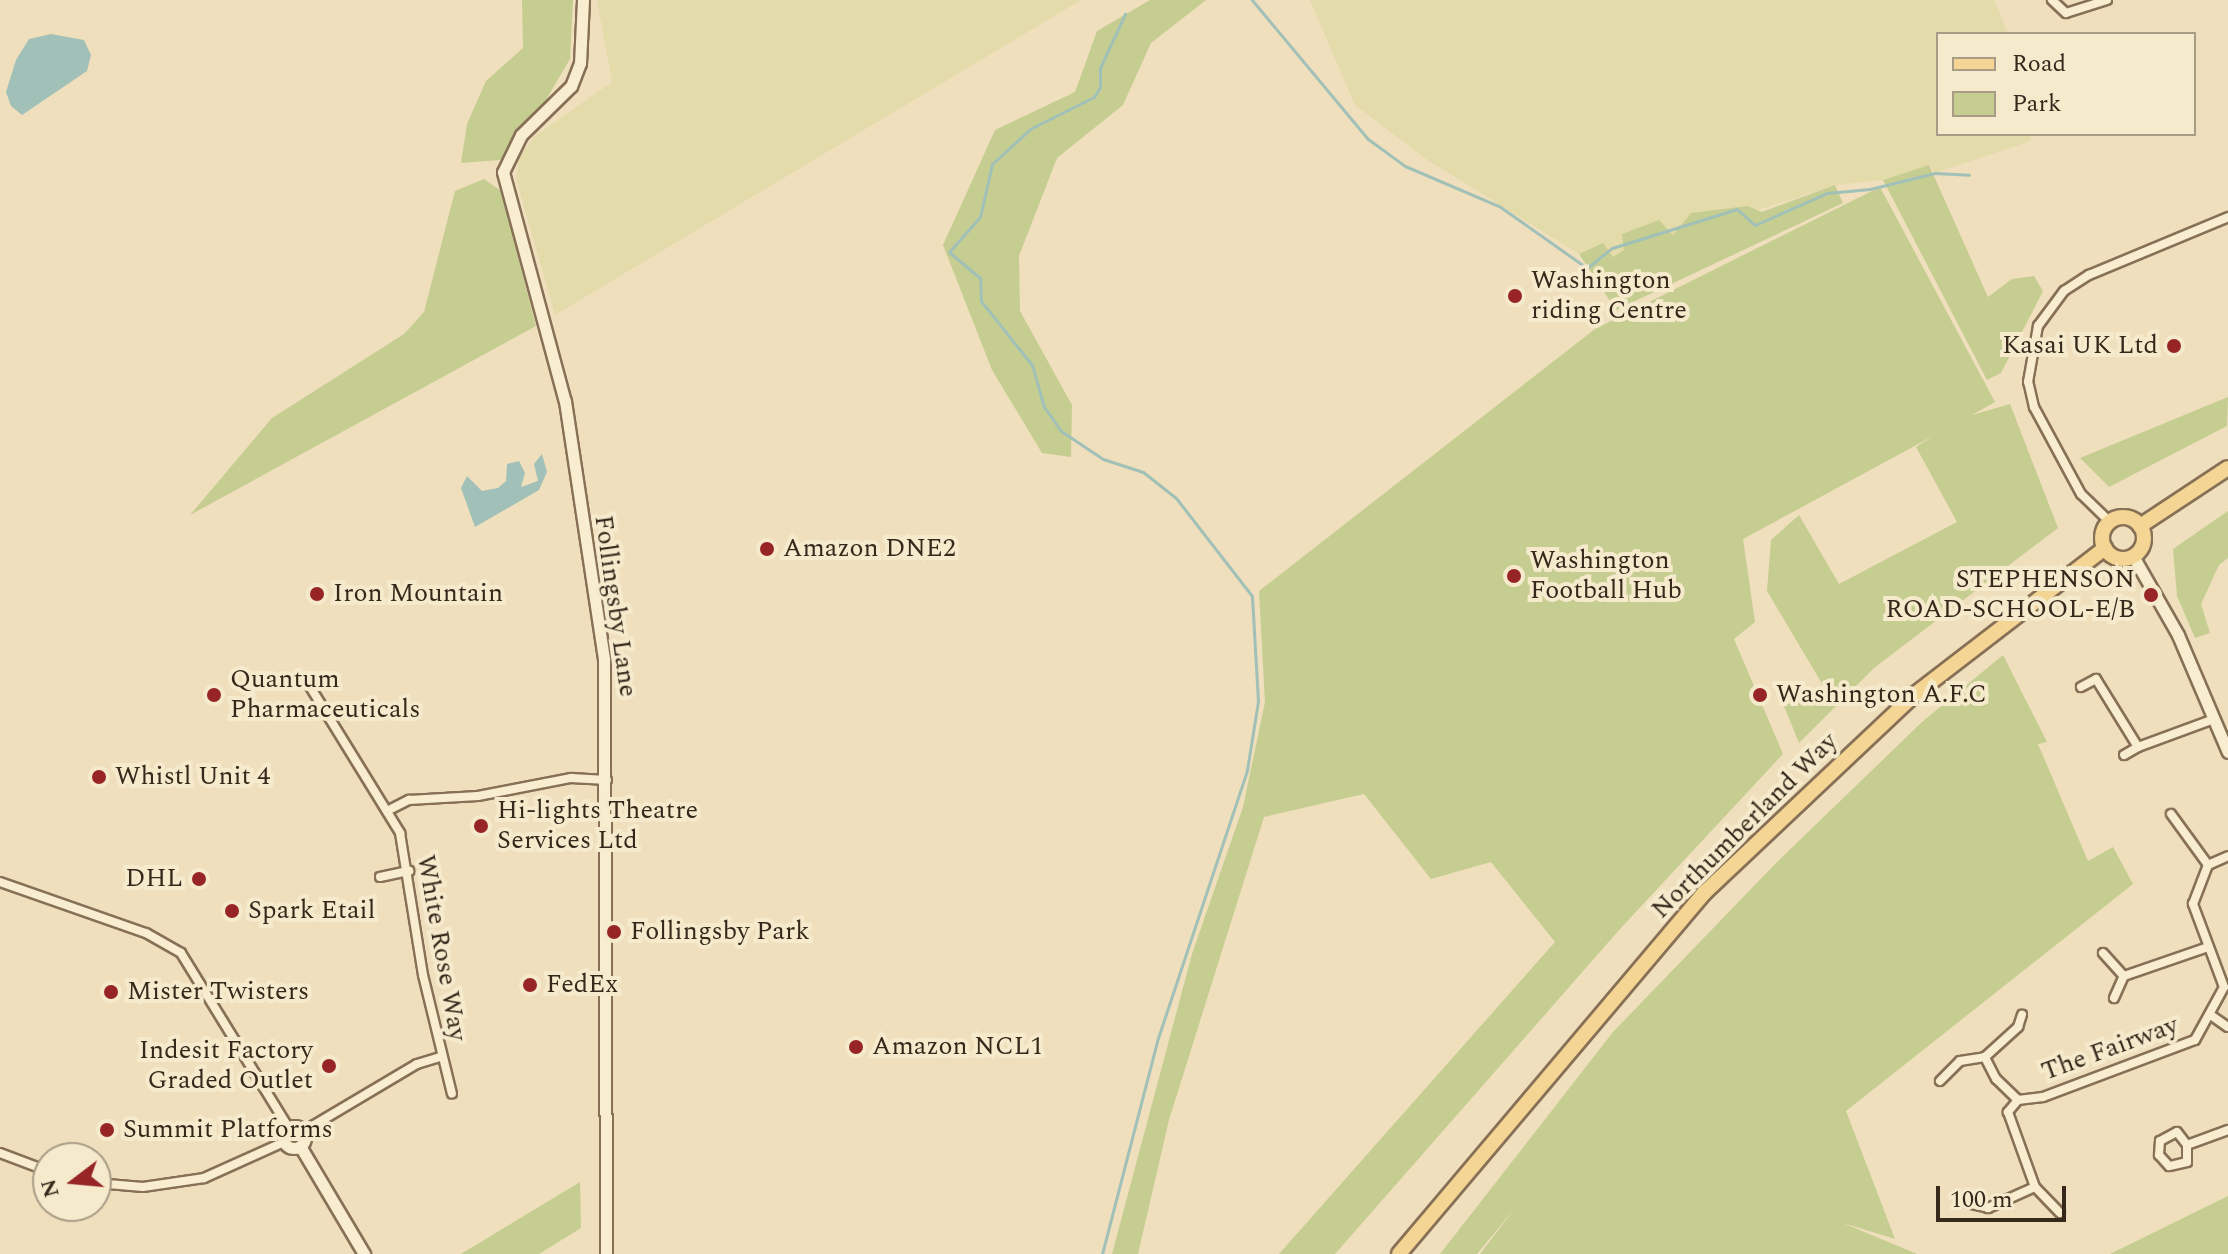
<!DOCTYPE html>
<html>
<head>
<meta charset="utf-8">
<style>
	body { margin:0 }
	#map { position:relative; width:2228px; height:1254px; overflow:hidden; background:#efdfbd; font-family:Spectral,serif }
	div>[style] { position:absolute }
	[style*='--x'] { left:calc(var(--x)*1px); top:calc(var(--y)*1px); width:calc(var(--w)*1px); rotate:calc(var(--a)*1deg) }
	.farmland>* { inset:0; background:#e4dbab }
	.green>* { inset:0; background:#c6cd91 }
	.water>* { inset:0; background:#a1c0b7 }
	.stream>* { height:3px; margin:-1.5px; padding:0 1.5px; transform-origin:1.5px; border-radius:1.5px; background:#a1c0b7 }
	.roads { filter:drop-shadow(2px 0 #877056) drop-shadow(-2px 0 #877056) drop-shadow(0 2px #877056) drop-shadow(0 -2px #877056) }
	.minor>* { height:8px; margin:-4px; padding:0 4px; transform-origin:4px; border-radius:4px; background:#f9edd0 }
	.tertiary>* { height:11px; margin:-5.5px; padding:0 5.5px; transform-origin:5.5px; border-radius:5.5px; background:#f9edd0 }
	.tertiary>.ring { margin:-5.5px; padding:0; box-sizing:content-box; background:none; border:11px solid #f9edd0; border-radius:50% }
	.primary>* { height:14px; margin:-7px; padding:0 7px; transform-origin:7px; border-radius:7px; background:#f4d593 }
	.primary>.ring { margin:-7px; padding:0; box-sizing:content-box; background:none; border:14px solid #f4d593; border-radius:50% }
	.dots>* { width:22px; height:22px; translate:-50% -50%; box-sizing:border-box; border:4px solid #f6eacd; border-radius:50% }
	span { translate:-50% -50%; white-space:nowrap; text-align:center; line-height:1.15; -webkit-text-stroke:8px #f6eacd; paint-order:stroke }
	.poi-label { font-size:26px; color:#36281b }
	.left { translate:0 -50%; text-align:left }
	.right { translate:-100% -50%; text-align:right }
	.street-label { font-size:26px; color:#36281b }
	.legend { position:absolute; left:1936px; top:32px; width:260px; height:104px; box-sizing:border-box; background:#f6eacd; border:2px solid #a99c86; margin:0; padding:10px 14px; list-style:none; font-size:24px; color:#36281b }
	.legend li { display:flex; align-items:center; gap:16px; height:40px }
	.legend b { width:40px; border:2px solid #a99c86 }
	.north { position:absolute; left:32px; top:1142px; width:80px; height:80px; box-sizing:border-box; background:#f6eacd; border:2px solid #a99c86; border-radius:50%; rotate:254deg; font-size:22px; font-weight:700; line-height:32px; text-align:center; color:#36281b }
	.north::after { content:''; display:block; margin:auto; width:28px; height:36px; background:#972526; clip-path:polygon(50% 0,100% 100%,50% 72%,0 100%) }
	.scale { position:absolute; left:1936px; top:1186px; width:130px; height:36px; box-sizing:border-box; border:4px solid #36281b; border-top:0; padding-left:10px; font-size:24px; line-height:28px; white-space:nowrap; color:#36281b; -webkit-text-stroke:6px #f6eacd; paint-order:stroke }
</style>
</head>
<body>
<div id="map">
	<div class="farmland">
		<i style="clip-path:polygon(597px 0,1081px 0,555px 315px,516px 178px,520px 156px,535px 136px,612px 82px)"></i>
		<i style="clip-path:polygon(1310px 0,1994px 0,2008px 34px,1938px 34px,1938px 134px,2030px 134px,2031px 141px,1935px 173px,1929px 165px,1883px 180px,1835px 185px,1612px 257px,1603px 243px,1579px 254px,1426px 159px,1355px 105px)"></i>
	</div>
	<div class="green">
		<i style="clip-path:polygon(522px 0,573px 0,570px 59px,540px 110px,500px 160px,461px 163px,467px 124px,486px 81px,523px 48px)"></i>
		<i style="clip-path:polygon(1150px 0,1206px 0,1151px 43px,1123px 105px,1057px 158px,1019px 256px,1020px 311px,1072px 405px,1071px 457px,1042px 453px,992px 370px,943px 245px,995px 130px,1075px 92px,1097px 31px)"></i>
		<i style="clip-path:polygon(1929px 165px,1988px 297px,2012px 279px,2034px 276px,2043px 291px,2001px 373px,1987px 380px,1883px 180px)"></i>
		<i style="clip-path:polygon(484px 179px,501px 191px,536px 326px,190px 515px,272px 418px,404px 334px,424px 312px,455px 191px)"></i>
		<i style="clip-path:polygon(1835px 185px,1843px 203px,1616px 310px,1579px 254px,1603px 243px,1613px 257px,1624px 250px,1622px 234px,1659px 220px,1673px 235px,1691px 213px,1747px 206px,1762px 212px)"></i>
		<i style="clip-path:polygon(1880px 187px,1995px 402px,1972px 415px,2010px 404px,2058px 528px,1874px 668px,1799px 743px,1784px 706px,1824px 687px,1767px 591px,1771px 540px,1799px 515px,1839px 584px,1957px 522px,1916px 447px,1933px 436px,1743px 539px,1755px 622px,1734px 639px,1783px 754px,1620px 929px,1335px 1254px,1279px 1254px,1555px 942px,1491px 862px,1431px 879px,1364px 794px,1264px 817px,1169px 1120px,1138px 1254px,1112px 1254px,1192px 954px,1243px 807px,1265px 702px,1259px 591px,1595px 329px)"></i>
		<i style="clip-path:polygon(2228px 397px,2227px 426px,2109px 487px,2080px 458px)"></i>
		<i style="clip-path:polygon(2228px 511px,2228px 558px,2219px 565px,2201px 604px,2210px 633px,2195px 638px,2177px 596px,2173px 549px)"></i>
		<i style="clip-path:polygon(2003px 655px,2047px 742px,2038px 744px,2088px 861px,2113px 847px,2133px 884px,1846px 1111px,1895px 1239px,1843px 1223px,1917px 1254px,1480px 1254px,1515px 1208px,1477px 1254px,1440px 1254px,1613px 1032px,1777px 862px,1922px 722px)"></i>
		<i style="clip-path:polygon(580px 1182px,581px 1228px,539px 1254px,461px 1254px)"></i>
		<i style="clip-path:polygon(2228px 1196px,2228px 1254px,2110px 1254px)"></i>
	</div>
	<div class="water">
		<i style="clip-path:polygon(51px 34px,84px 40px,91px 55px,87px 71px,22px 115px,11px 106px,6px 92px,16px 60px,29px 39px)"></i>
		<i style="clip-path:polygon(542px 454px,547px 472px,539px 490px,475px 527px,461px 488px,467px 476px,482px 491px,498px 488px,506px 481px,507px 464px,519px 461px,525px 473px,521px 487px,538px 481px,534px 464px)"></i>
	</div>
	<div class="stream">
		<i style="--x:1252;--y:0;--w:181;--a:50.2"></i>
		<i style="--x:1368;--y:139;--w:46;--a:36.1"></i>
		<i style="--x:1405;--y:166;--w:102;--a:23.1"></i>
		<i style="--x:1499;--y:206;--w:108;--a:35.2"></i>
		<i style="--x:1587;--y:268;--w:32;--a:-39"></i>
		<i style="--x:1612;--y:248;--w:131;--a:-17.3"></i>
		<i style="--x:1737;--y:209;--w:24;--a:42"></i>
		<i style="--x:1755;--y:225;--w:79;--a:-24"></i>
		<i style="--x:1827;--y:193;--w:43;--a:-5.3"></i>
		<i style="--x:1870;--y:189;--w:67;--a:-13.8"></i>
		<i style="--x:1935;--y:173;--w:34;--a:3"></i>
		<i style="--x:1102;--y:1254;--w:220;--a:-75.5"></i>
		<i style="--x:1157;--y:1041;--w:286;--a:-71.6"></i>
		<i style="--x:1247;--y:770;--w:70;--a:-80.9"></i>
		<i style="--x:1258;--y:701;--w:105;--a:-93.3"></i>
		<i style="--x:1252;--y:596;--w:124;--a:-127.8"></i>
		<i style="--x:1176;--y:498;--w:42;--a:-141.8"></i>
		<i style="--x:1143;--y:472;--w:42;--a:-162"></i>
		<i style="--x:1103;--y:459;--w:50;--a:-146.3"></i>
		<i style="--x:1061;--y:431;--w:29;--a:-125"></i>
		<i style="--x:1044;--y:407;--w:44;--a:-105.9"></i>
		<i style="--x:1032;--y:365;--w:82;--a:-128.6"></i>
		<i style="--x:981;--y:301;--w:23;--a:-92"></i>
		<i style="--x:980;--y:278;--w:40;--a:-140"></i>
		<i style="--x:949;--y:252;--w:47;--a:-48.5"></i>
		<i style="--x:980;--y:217;--w:54;--a:-77.2"></i>
		<i style="--x:992;--y:164;--w:52;--a:-42.6"></i>
		<i style="--x:1030;--y:129;--w:72;--a:-26.6"></i>
		<i style="--x:1094;--y:97;--w:12;--a:-59"></i>
		<i style="--x:1100;--y:87;--w:19;--a:-90"></i>
		<i style="--x:1100;--y:68;--w:60;--a:-65.2"></i>
	</div>
	<div class="roads">
		<div class="minor">
			<i style="--x:2052;--y:0;--w:19;--a:43"></i>
			<i style="--x:2066;--y:13;--w:43;--a:-17.6"></i>
			<i style="--x:2110;--y:522;--w:40;--a:-136"></i>
			<i style="--x:2081;--y:494;--w:99;--a:-118.4"></i>
			<i style="--x:2034;--y:407;--w:26;--a:-103"></i>
			<i style="--x:2028;--y:382;--w:57;--a:-79.9"></i>
			<i style="--x:2038;--y:326;--w:44;--a:-53.4"></i>
			<i style="--x:2064;--y:291;--w:30;--a:-33"></i>
			<i style="--x:2089;--y:275;--w:151;--a:-22.6"></i>
			<i style="--x:306;--y:680;--w:180;--a:58.4"></i>
			<i style="--x:400;--y:833;--w:144;--a:80.8"></i>
			<i style="--x:423;--y:975;--w:122;--a:76.3"></i>
			<i style="--x:2081;--y:687;--w:17;--a:-28"></i>
			<i style="--x:2096;--y:679;--w:80;--a:58.3"></i>
			<i style="--x:2138;--y:747;--w:16;--a:150"></i>
			<i style="--x:2138;--y:747;--w:81;--a:-20.2"></i>
			<i style="--x:387;--y:811;--w:25;--a:-27"></i>
			<i style="--x:409;--y:800;--w:69;--a:-3.3"></i>
			<i style="--x:478;--y:796;--w:95;--a:-11"></i>
			<i style="--x:571;--y:778;--w:36;--a:3"></i>
			<i style="--x:2171;--y:814;--w:63;--a:54"></i>
			<i style="--x:380;--y:877;--w:30;--a:-12"></i>
			<i style="--x:0;--y:882;--w:155;--a:19.3"></i>
			<i style="--x:146;--y:933;--w:40;--a:29.7"></i>
			<i style="--x:181;--y:953;--w:204;--a:58.4"></i>
			<i style="--x:2103;--y:953;--w:31;--a:48"></i>
			<i style="--x:2124;--y:976;--w:89;--a:-19"></i>
			<i style="--x:2114;--y:998;--w:24;--a:-66"></i>
			<i style="--x:2212;--y:1016;--w:19;--a:35"></i>
			<i style="--x:1940;--y:1081;--w:28;--a:-45"></i>
			<i style="--x:1960;--y:1061;--w:25;--a:-9"></i>
			<i style="--x:2018;--y:1100;--w:25;--a:-7"></i>
			<i style="--x:2043;--y:1097;--w:162;--a:-20.6"></i>
			<i style="--x:2195;--y:1040;--w:60;--a:-61.3"></i>
			<i style="--x:2224;--y:987;--w:89;--a:-110.5"></i>
			<i style="--x:2193;--y:904;--w:42;--a:-69"></i>
			<i style="--x:2208;--y:865;--w:22;--a:-24"></i>
			<i style="--x:2018;--y:1100;--w:16;--a:130"></i>
			<i style="--x:2008;--y:1112;--w:80;--a:70.2"></i>
			<i style="--x:2035;--y:1187;--w:36;--a:46"></i>
			<i style="--x:2018;--y:1100;--w:30;--a:-136"></i>
			<i style="--x:1996;--y:1079;--w:25;--a:-117"></i>
			<i style="--x:1985;--y:1057;--w:45;--a:-42.3"></i>
			<i style="--x:2018;--y:1027;--w:13;--a:-72"></i>
			<i style="--x:304;--y:1131;--w:131;--a:-30.7"></i>
			<i style="--x:417;--y:1064;--w:24;--a:-17"></i>
			<i style="--x:2177;--y:1132;--w:16;--a:52"></i>
			<i style="--x:2187;--y:1145;--w:17;--a:90"></i>
			<i style="--x:2187;--y:1162;--w:18;--a:167"></i>
			<i style="--x:2169;--y:1166;--w:15;--a:-132"></i>
			<i style="--x:2159;--y:1155;--w:14;--a:-86"></i>
			<i style="--x:2160;--y:1141;--w:19;--a:-28"></i>
			<i style="--x:2187;--y:1145;--w:44;--a:-20.1"></i>
			<i style="--x:0;--y:1153;--w:51;--a:20.6"></i>
			<i style="--x:96;--y:1183;--w:47;--a:4.9"></i>
			<i style="--x:143;--y:1187;--w:62;--a:-8.4"></i>
			<i style="--x:204;--y:1178;--w:88;--a:-24.2"></i>
			<i style="--x:1963;--y:1202;--w:26;--a:13"></i>
			<i style="--x:1988;--y:1208;--w:51;--a:-24.1"></i>
		</div>
		<div class="tertiary">
			<i style="--x:583;--y:0;--w:63;--a:92.7"></i>
			<i style="--x:580;--y:63;--w:25;--a:111"></i>
			<i style="--x:571;--y:86;--w:70;--a:135.6"></i>
			<i style="--x:521;--y:135;--w:41;--a:115.9"></i>
			<i style="--x:503;--y:172;--w:237;--a:74.9"></i>
			<i style="--x:565;--y:401;--w:261;--a:81.4"></i>
			<i style="--x:604;--y:659;--w:595;--a:89.81"></i>
			<i style="--x:2133;--y:556;--w:91;--a:60.3"></i>
			<i style="--x:2178;--y:635;--w:127;--a:66.9"></i>
			<i class="ring" style="left:283px;top:1126px;width:11px;height:11px"></i>
			<i style="--x:300;--y:1146;--w:126;--a:59.3"></i>
		</div>
		<div class="primary">
			<i class="ring" style="left:2102px;top:517px;width:28px;height:28px"></i>
			<i style="--x:2140;--y:526;--w:105;--a:-33.4"></i>
			<i style="--x:1399;--y:1254;--w:473;--a:-49.8"></i>
			<i style="--x:1704;--y:893;--w:289;--a:-43.3"></i>
			<i style="--x:1914;--y:695;--w:241;--a:-37.6"></i>
		</div>
	</div>
	<div class="dots">
		<i style="left:1515px;top:296px;background:#972526"></i>
		<i style="left:2174px;top:346px;background:#972526"></i>
		<i style="left:767px;top:549px;background:#972526"></i>
		<i style="left:1514px;top:576px;background:#972526"></i>
		<i style="left:317px;top:594px;background:#972526"></i>
		<i style="left:2151px;top:595px;background:#972526"></i>
		<i style="left:214px;top:695px;background:#972526"></i>
		<i style="left:1760px;top:695px;background:#972526"></i>
		<i style="left:99px;top:777px;background:#972526"></i>
		<i style="left:481px;top:826px;background:#972526"></i>
		<i style="left:199px;top:879px;background:#972526"></i>
		<i style="left:232px;top:911px;background:#972526"></i>
		<i style="left:614px;top:932px;background:#972526"></i>
		<i style="left:530px;top:985px;background:#972526"></i>
		<i style="left:111px;top:992px;background:#972526"></i>
		<i style="left:856px;top:1047px;background:#972526"></i>
		<i style="left:329px;top:1066px;background:#972526"></i>
		<i style="left:107px;top:1130px;background:#972526"></i>
	</div>
	<div class="poi-label">
		<span class="left" style="left:1531px;top:296px">Washington<br>riding Centre</span>
		<span class="right" style="left:2158px;top:346px">Kasai UK Ltd</span>
		<span class="left" style="left:783px;top:549px">Amazon DNE2</span>
		<span class="left" style="left:1530px;top:576px">Washington<br>Football Hub</span>
		<span class="right" style="left:2135px;top:595px">STEPHENSON<br>ROAD-SCHOOL-E/B</span>
		<span class="left" style="left:333px;top:594px">Iron Mountain</span>
		<span class="left" style="left:230px;top:695px">Quantum<br>Pharmaceuticals</span>
		<span class="left" style="left:1776px;top:695px">Washington A.F.C</span>
		<span class="left" style="left:115px;top:777px">Whistl Unit 4</span>
		<span class="left" style="left:497px;top:826px">Hi-lights Theatre<br>Services Ltd</span>
		<span class="right" style="left:183px;top:879px">DHL</span>
		<span class="left" style="left:248px;top:911px">Spark Etail</span>
		<span class="left" style="left:630px;top:932px">Follingsby Park</span>
		<span class="left" style="left:546px;top:985px">FedEx</span>
		<span class="left" style="left:127px;top:992px">Mister Twisters</span>
		<span class="left" style="left:872px;top:1047px">Amazon NCL1</span>
		<span class="right" style="left:313px;top:1066px">Indesit Factory<br>Graded Outlet</span>
		<span class="left" style="left:123px;top:1130px">Summit Platforms</span>
	</div>
	<div class="street-label">
		<span style="left:615px;top:606px;rotate:82deg">Follingsby Lane</span>
		<span style="left:1745px;top:826px;rotate:-45deg">Northumberland Way</span>
		<span style="left:441px;top:948px;rotate:80deg">White Rose Way</span>
		<span style="left:2110px;top:1049px;rotate:-20deg">The Fairway</span>
	</div>
	<ul class="legend">
	<li><b style="height:10px;background:#f4d593"></b>Road</li>
	<li><b style="height:22px;background:#c6cd91"></b>Park</li>
	</ul>
	<div class="north">N</div>
	<div class="scale">100 m</div>
</div>
</body>
</html>
